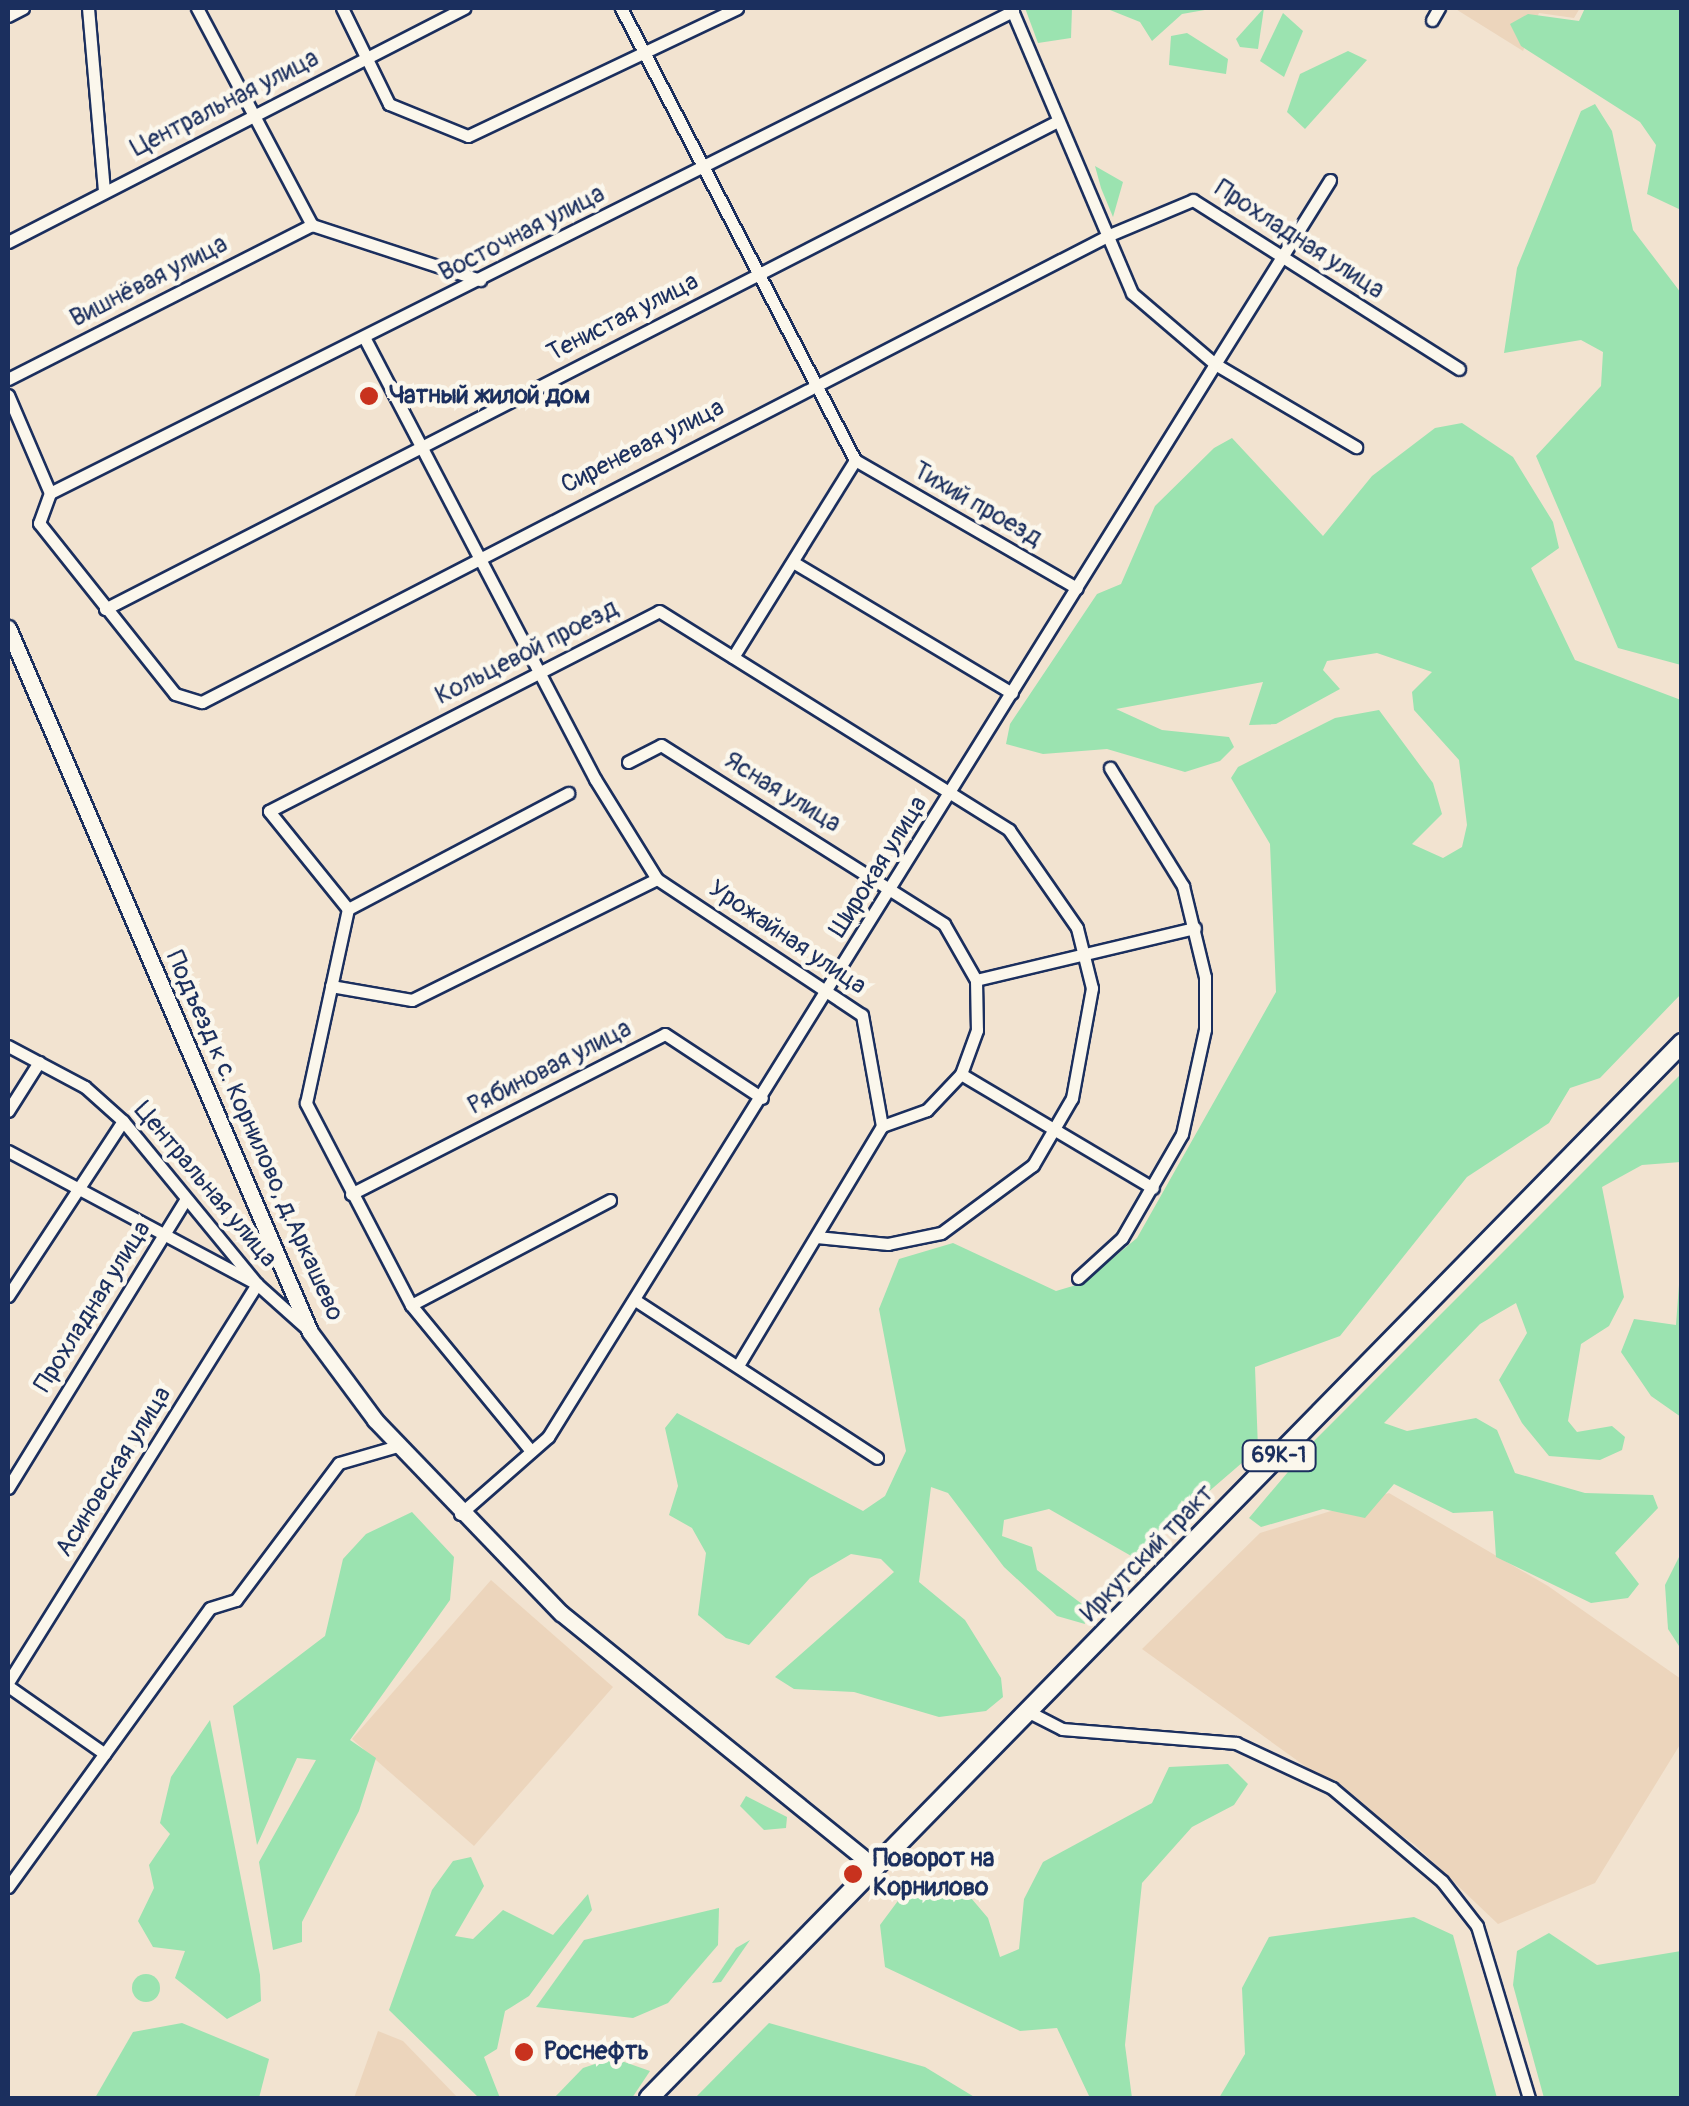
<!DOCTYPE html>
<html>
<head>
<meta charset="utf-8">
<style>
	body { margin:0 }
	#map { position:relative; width:1689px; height:2106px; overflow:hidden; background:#f2e3d0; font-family:Pangolin,sans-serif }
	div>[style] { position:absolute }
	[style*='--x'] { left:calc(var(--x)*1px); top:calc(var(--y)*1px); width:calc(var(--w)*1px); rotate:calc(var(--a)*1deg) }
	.built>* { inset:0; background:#ecd5bc }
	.green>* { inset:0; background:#9be3b0 }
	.round { border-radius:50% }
	.roads { filter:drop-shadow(2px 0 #1b2f5e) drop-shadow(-2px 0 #1b2f5e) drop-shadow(0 2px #1b2f5e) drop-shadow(0 -2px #1b2f5e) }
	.street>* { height:11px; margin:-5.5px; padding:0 5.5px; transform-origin:5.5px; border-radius:5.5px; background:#fbf7ec }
	.secondary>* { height:15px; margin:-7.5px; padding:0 7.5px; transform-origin:7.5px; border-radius:7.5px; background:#fbf7ec }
	.primary>* { height:18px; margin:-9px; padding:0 9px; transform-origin:9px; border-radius:9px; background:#fbf7ec }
	.dots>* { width:28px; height:28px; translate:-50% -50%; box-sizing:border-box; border:5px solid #fbf7ec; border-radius:50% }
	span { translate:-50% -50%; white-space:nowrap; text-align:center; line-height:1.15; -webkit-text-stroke:9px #fbf7ec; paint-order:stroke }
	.shield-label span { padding:2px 8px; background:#fbf7ec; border:2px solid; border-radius:8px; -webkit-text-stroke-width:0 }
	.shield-label { font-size:22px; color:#1b2f5e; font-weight:700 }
	.street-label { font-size:25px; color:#1b2f5e }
	.poi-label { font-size:25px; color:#1b2f5e; font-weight:700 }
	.left { translate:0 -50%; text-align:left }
	.frame { position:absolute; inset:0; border:10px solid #1b2f5e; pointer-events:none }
</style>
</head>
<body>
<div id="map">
	<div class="built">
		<i style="clip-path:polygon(1454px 8px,1580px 8px,1574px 18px,1539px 13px,1523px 51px)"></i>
		<i style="clip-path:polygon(1389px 1493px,1548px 1586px,1681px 1679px,1681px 1743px,1595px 1883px,1498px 1924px,1415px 1845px,1142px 1649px,1260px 1533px)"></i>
		<i style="clip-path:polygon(491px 1580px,613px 1687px,474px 1846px,352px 1739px)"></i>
		<i style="clip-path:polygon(378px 2031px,403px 2041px,458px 2098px,354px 2098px)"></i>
	</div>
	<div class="green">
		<i style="clip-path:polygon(1025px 8px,1072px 8px,1071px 38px,1038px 43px)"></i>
		<i style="clip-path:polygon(1105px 8px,1156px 9px,1216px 8px,1182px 14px,1152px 41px,1140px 22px)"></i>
		<i style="clip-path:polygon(1264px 8px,1258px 49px,1240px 47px,1236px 39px)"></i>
		<i style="clip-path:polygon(1585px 8px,1681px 8px,1681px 210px,1647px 194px,1656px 145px,1640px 122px,1521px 46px,1510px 24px,1528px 14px,1579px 21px)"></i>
		<i style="clip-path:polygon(1283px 13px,1303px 31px,1284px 77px,1260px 61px)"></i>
		<i style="clip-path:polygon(1187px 33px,1228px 59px,1226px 74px,1169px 65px,1171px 36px)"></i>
		<i style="clip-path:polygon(1348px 51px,1367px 60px,1305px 129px,1287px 112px,1300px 74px)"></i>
		<i style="clip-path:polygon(1595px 104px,1612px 131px,1633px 230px,1681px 293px,1681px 665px,1618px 648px,1536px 456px,1601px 386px,1603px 352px,1581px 340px,1504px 353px,1517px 268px,1581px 111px)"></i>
		<i style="clip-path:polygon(1095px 166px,1123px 182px,1113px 217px,1101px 188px)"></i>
		<i style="clip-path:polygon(1462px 423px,1513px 457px,1553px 522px,1559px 548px,1531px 568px,1575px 660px,1681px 700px,1681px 994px,1600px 1078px,1570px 1088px,1549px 1123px,1467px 1177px,1340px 1336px,1255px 1367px,1258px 1449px,1133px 1557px,1049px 1509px,1004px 1520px,1002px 1536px,1032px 1547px,1037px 1570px,1082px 1604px,1085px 1624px,1057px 1616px,1004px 1567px,948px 1493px,931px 1487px,919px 1582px,965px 1620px,1001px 1678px,1003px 1697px,986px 1711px,939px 1717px,854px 1692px,794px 1689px,775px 1677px,894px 1572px,881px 1559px,851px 1554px,810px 1578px,749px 1645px,726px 1638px,698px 1615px,706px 1553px,692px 1528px,669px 1515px,678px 1486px,665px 1428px,677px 1413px,863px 1511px,885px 1496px,906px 1451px,879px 1309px,899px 1259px,953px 1243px,1056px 1291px,1083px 1283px,1137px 1238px,1276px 992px,1270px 844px,1231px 778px,1238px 767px,1335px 718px,1379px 710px,1433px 783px,1442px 814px,1412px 844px,1443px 858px,1462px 847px,1467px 825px,1459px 760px,1414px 710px,1412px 692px,1432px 672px,1377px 653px,1327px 661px,1323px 670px,1340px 689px,1276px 724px,1249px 725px,1263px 682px,1116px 709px,1162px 730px,1229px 737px,1234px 747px,1220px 761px,1185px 772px,1107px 749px,1043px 754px,1006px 744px,1010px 724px,1097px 594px,1121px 584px,1155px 506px,1214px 448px,1232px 438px,1323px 536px,1372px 476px,1435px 428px)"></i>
		<i style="clip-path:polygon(1681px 1074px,1681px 1162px,1642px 1165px,1602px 1187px,1624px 1297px,1609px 1326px,1581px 1344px,1568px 1421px,1577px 1432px,1612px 1426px,1625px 1437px,1622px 1450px,1600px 1460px,1549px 1456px,1522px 1423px,1499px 1380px,1527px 1333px,1516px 1303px,1480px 1324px,1384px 1423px,1407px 1431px,1476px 1418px,1497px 1430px,1515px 1473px,1585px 1493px,1653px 1495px,1658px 1508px,1615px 1553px,1639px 1584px,1628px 1598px,1591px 1603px,1496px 1557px,1493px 1511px,1453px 1513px,1394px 1484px,1365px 1518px,1323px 1509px,1261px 1527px,1249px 1518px,1315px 1440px)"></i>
		<i style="clip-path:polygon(1681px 1258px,1681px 1417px,1651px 1396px,1621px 1352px,1634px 1319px,1676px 1325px)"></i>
		<i style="clip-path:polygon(412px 1512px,454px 1557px,450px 1600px,350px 1740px,376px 1758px,359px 1811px,302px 1922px,302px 1942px,273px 1950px,259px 1862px,316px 1760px,297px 1758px,257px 1845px,233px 1706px,325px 1636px,343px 1559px,366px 1534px)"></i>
		<i style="clip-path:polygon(1681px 1553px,1682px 1649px,1681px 1649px,1668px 1629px,1665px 1585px)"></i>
		<i style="clip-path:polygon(210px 1720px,260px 1975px,261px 2001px,227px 2019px,175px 1978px,185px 1951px,153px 1947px,138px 1921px,154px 1888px,149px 1865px,170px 1834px,160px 1823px,171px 1777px)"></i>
		<i style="clip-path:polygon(1228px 1764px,1248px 1784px,1234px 1805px,1192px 1827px,1142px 1883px,1125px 2045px,1132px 2098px,1090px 2098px,1057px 2028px,1020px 2031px,885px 1967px,880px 1925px,906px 1890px,960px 1885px,988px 1918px,1000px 1957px,1019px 1949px,1024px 1899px,1043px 1862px,1152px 1803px,1169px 1767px)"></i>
		<i style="clip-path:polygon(746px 1796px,787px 1817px,786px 1828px,764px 1830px,740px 1806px)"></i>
		<i style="clip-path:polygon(471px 1857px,484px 1886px,455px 1936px,473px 1939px,503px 1910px,553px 1935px,588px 1894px,592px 1910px,529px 1996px,505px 2011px,497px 2049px,484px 2057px,500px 2098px,479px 2098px,389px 2010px,432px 1890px,453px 1861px)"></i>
		<i style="clip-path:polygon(719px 1908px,718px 1945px,668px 2003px,633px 2018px,536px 2007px,584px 1940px)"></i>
		<i style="clip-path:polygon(1414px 1917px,1453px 1935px,1497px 2098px,1219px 2098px,1245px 2054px,1242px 1988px,1269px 1937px)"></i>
		<i style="clip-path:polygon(1549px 1933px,1597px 1965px,1681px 1951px,1681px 2098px,1544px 2098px,1513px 1985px,1517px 1951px)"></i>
		<i style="clip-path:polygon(750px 1940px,721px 1982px,712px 1983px,736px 1948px)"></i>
		<i class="round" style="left:132px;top:1974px;width:28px;height:28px"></i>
		<i style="clip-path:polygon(182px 2023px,269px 2059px,259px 2098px,95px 2098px,133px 2032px)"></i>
		<i style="clip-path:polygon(769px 2023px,925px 2067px,976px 2098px,695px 2098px)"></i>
		<i style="clip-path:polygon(613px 2058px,650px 2071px,632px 2098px,554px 2098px,583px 2068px)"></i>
	</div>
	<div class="roads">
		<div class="street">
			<i style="--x:88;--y:8;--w:184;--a:85"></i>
			<i style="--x:197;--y:8;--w:246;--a:62.1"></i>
			<i style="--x:312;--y:225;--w:177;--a:18.1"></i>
			<i style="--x:342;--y:8;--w:107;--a:63.9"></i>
			<i style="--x:389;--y:104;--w:85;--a:22.1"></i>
			<i style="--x:468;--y:136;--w:298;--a:-25.4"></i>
			<i style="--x:621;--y:8;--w:509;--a:62.63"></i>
			<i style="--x:8;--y:16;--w:17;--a:-28"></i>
			<i style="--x:1432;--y:20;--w:14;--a:-60"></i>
			<i style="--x:1330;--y:180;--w:217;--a:122"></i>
			<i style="--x:1215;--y:364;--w:164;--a:30.5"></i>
			<i style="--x:8;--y:242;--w:513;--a:-27.16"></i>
			<i style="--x:365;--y:339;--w:496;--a:62.4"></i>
			<i style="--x:595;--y:779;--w:118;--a:58.2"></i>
			<i style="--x:8;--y:379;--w:341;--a:-26.9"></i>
			<i style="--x:8;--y:395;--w:107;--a:66.8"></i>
			<i style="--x:50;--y:493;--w:32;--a:110"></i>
			<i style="--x:39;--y:523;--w:218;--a:51.5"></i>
			<i style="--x:175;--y:694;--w:28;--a:17"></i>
			<i style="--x:202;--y:702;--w:1018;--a:-27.24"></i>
			<i style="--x:1107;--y:236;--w:93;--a:-22.7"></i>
			<i style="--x:1193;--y:200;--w:315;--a:32.4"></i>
			<i style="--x:855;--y:460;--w:256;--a:30"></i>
			<i style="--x:50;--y:493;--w:1077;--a:-26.59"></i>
			<i style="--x:793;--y:562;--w:255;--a:30.9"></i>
			<i style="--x:105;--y:609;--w:1068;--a:-27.12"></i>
			<i style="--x:733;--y:657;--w:232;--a:-58.2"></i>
			<i style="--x:628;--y:762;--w:37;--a:-27"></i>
			<i style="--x:661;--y:745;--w:335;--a:32.3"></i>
			<i style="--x:944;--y:924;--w:64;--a:60.3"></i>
			<i style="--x:976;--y:980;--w:50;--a:88.9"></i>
			<i style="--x:977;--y:1030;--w:47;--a:110"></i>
			<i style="--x:961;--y:1074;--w:50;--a:133.4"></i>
			<i style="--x:927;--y:1110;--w:48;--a:160.4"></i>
			<i style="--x:348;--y:909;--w:249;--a:-27.8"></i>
			<i style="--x:976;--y:980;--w:225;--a:-13.4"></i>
			<i style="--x:331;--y:986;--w:82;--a:9.8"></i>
			<i style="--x:412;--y:1000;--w:273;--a:-26.3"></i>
			<i style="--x:657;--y:879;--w:246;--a:33.6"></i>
			<i style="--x:862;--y:1015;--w:113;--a:79.8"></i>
			<i style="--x:882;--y:1126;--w:280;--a:121"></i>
			<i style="--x:8;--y:1046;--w:87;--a:28"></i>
			<i style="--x:85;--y:1087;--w:51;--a:41.8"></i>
			<i style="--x:123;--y:1121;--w:211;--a:50.6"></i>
			<i style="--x:257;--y:1284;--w:66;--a:41.9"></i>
			<i style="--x:961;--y:1074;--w:223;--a:30.7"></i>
			<i style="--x:8;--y:1111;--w:58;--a:-57.7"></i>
			<i style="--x:8;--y:1151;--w:282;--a:28.1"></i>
			<i style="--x:257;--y:1284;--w:470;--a:122"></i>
			<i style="--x:351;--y:1194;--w:352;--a:-27"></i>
			<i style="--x:665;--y:1034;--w:116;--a:33.4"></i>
			<i style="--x:1078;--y:1278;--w:59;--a:-42.3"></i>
			<i style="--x:1122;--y:1238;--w:120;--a:-60"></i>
			<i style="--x:1182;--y:1134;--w:107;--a:-77.6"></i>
			<i style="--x:1205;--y:1029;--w:52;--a:-90"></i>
			<i style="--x:1205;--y:977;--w:94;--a:-103.6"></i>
			<i style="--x:1183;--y:886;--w:139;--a:-121.7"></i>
			<i style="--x:8;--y:1296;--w:209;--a:-56.7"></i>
			<i style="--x:635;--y:1300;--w:289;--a:33.1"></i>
			<i style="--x:411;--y:1305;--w:225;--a:-27.8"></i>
			<i style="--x:531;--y:1451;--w:189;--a:-129.4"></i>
			<i style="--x:411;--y:1305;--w:228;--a:-117.5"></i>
			<i style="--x:306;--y:1103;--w:198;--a:-77.8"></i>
			<i style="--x:348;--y:909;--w:126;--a:-128.9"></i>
			<i style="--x:269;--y:811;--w:438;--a:-27.1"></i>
			<i style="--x:659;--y:611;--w:413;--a:32"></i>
			<i style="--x:1009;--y:830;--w:119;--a:55.2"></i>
			<i style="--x:1077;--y:928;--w:62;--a:76"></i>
			<i style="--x:1092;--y:988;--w:112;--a:100.3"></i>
			<i style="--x:1072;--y:1098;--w:78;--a:120.2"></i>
			<i style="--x:1033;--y:1165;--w:114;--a:143.5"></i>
			<i style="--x:941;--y:1233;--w:54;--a:168.3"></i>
			<i style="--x:888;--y:1244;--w:72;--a:-174.4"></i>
			<i style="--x:8;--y:1488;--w:338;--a:-58.4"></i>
			<i style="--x:460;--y:1514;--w:117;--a:-41.2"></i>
			<i style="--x:548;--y:1437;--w:1263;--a:-58.13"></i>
			<i style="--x:1215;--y:364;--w:109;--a:-139.5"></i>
			<i style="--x:1132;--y:293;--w:310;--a:-113"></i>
			<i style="--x:8;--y:1686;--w:118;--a:35"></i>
			<i style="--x:1029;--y:1712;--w:37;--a:27"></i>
			<i style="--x:1062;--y:1729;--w:175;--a:4.6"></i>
			<i style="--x:1236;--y:1743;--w:106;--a:25.1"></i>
			<i style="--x:1332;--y:1788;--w:144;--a:40.2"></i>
			<i style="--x:1442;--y:1881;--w:57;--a:52.1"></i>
			<i style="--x:1477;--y:1926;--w:180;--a:73.2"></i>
			<i style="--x:8;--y:1887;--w:344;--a:-54.1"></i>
			<i style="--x:210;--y:1608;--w:27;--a:-17"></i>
			<i style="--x:236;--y:1600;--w:171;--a:-53.1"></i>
			<i style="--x:339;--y:1463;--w:61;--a:-16.1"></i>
		</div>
		<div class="secondary">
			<i style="--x:8;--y:628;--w:766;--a:66.78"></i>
			<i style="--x:310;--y:1332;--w:109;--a:53.5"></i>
			<i style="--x:375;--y:1420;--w:268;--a:46.1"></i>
			<i style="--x:561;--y:1613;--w:405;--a:39"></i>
		</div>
		<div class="primary">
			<i style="--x:649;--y:2098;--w:1477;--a:-45.6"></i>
		</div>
	</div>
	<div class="dots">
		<i style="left:369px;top:396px;background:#c8321e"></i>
		<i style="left:853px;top:1874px;background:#c8321e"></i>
		<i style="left:524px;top:2052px;background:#c8321e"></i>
	</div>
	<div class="shield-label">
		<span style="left:1279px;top:1456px">69К-1</span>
	</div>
	<div class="street-label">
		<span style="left:225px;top:104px;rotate:-27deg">Центральная улица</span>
		<span style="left:522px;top:234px;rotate:-27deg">Восточная улица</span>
		<span style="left:1299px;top:240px;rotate:33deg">Прохладная улица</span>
		<span style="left:149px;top:282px;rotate:-27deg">Вишнёвая улица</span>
		<span style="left:623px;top:318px;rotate:-27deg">Тенистая улица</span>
		<span style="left:643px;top:447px;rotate:-27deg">Сиреневая улица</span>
		<span style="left:977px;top:505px;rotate:30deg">Тихий проезд</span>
		<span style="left:527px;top:653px;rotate:-27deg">Кольцевой проезд</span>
		<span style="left:782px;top:793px;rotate:31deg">Ясная улица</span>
		<span style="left:879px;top:867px;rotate:-58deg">Широкая улица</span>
		<span style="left:787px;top:938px;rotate:34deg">Урожайная улица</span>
		<span style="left:550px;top:1068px;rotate:-27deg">Рябиновая улица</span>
		<span style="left:254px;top:1136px;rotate:66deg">Подъезд к с. Корнилово, д.Аркашево</span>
		<span style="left:205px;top:1185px;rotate:50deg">Центральная улица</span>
		<span style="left:93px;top:1307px;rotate:-58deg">Прохладная улица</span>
		<span style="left:114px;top:1472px;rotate:-58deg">Асиновская улица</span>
		<span style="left:1148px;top:1554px;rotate:-46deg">Иркутский тракт</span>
	</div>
	<div class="poi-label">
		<span class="left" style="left:389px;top:396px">Чатный жилой дом</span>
		<span class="left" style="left:873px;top:1874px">Поворот на<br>Корнилово</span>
		<span class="left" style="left:544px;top:2052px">Роснефть</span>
	</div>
	<div class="frame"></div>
</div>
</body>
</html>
